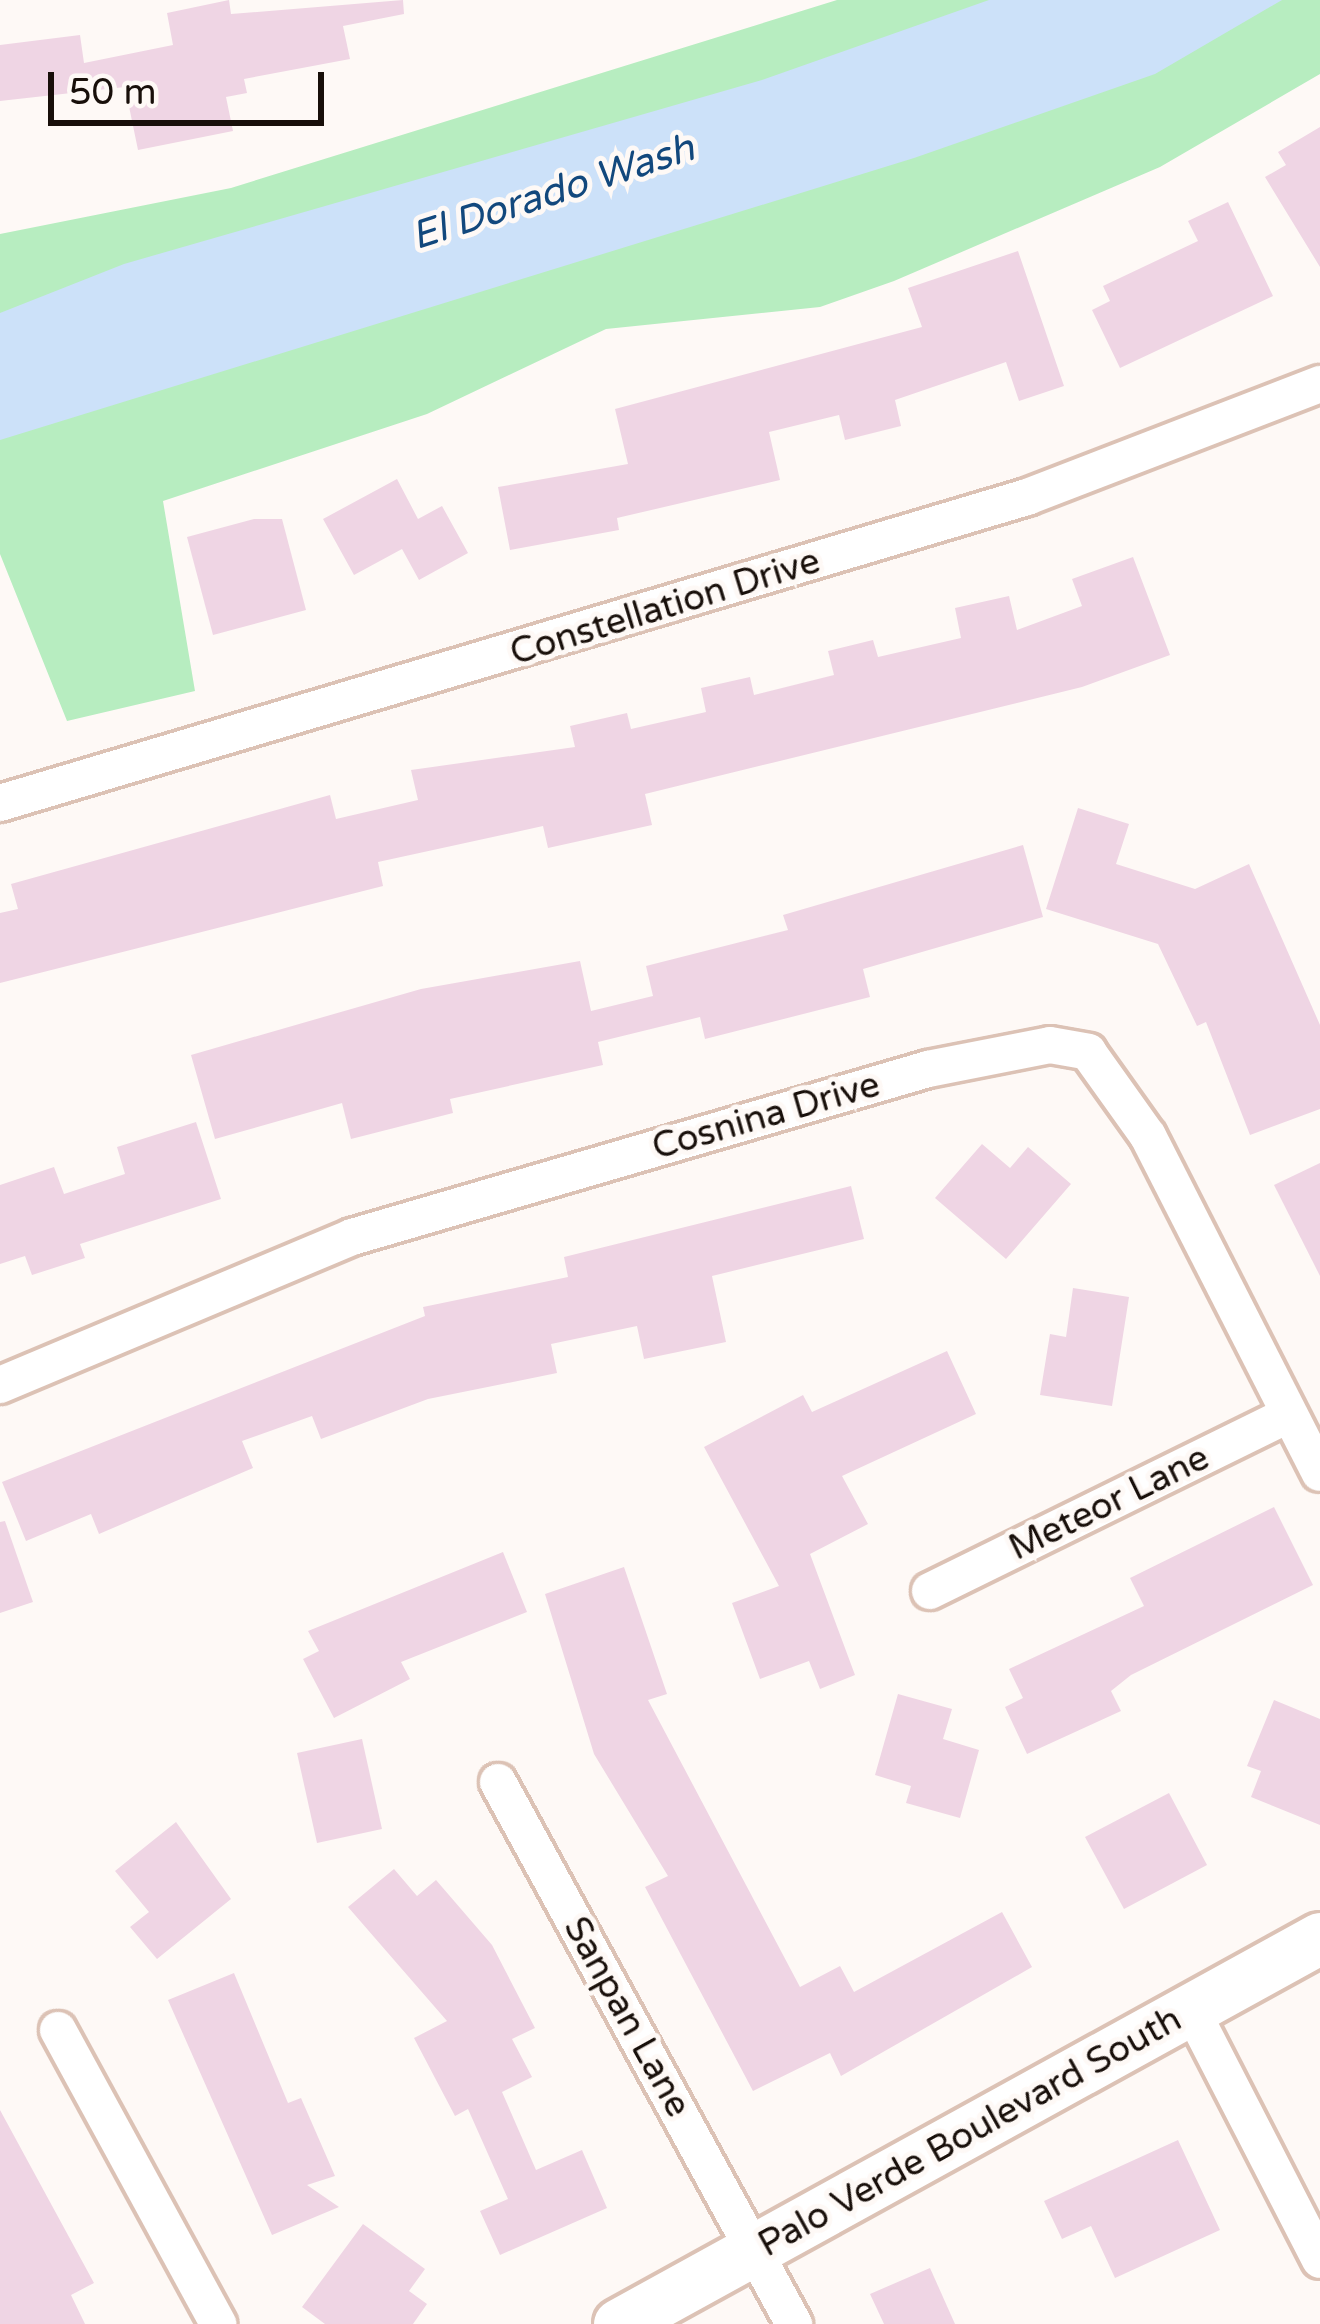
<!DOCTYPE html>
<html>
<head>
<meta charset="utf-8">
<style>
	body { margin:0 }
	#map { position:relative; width:1320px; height:2324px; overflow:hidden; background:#fef9f6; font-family:"Varela Round",sans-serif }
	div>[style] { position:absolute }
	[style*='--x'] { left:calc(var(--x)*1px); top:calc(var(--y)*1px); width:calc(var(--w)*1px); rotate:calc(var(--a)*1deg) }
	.green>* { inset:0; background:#b7edc0 }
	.water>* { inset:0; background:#cce1f9 }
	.building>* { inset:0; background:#efd5e4 }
	.roads { filter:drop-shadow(3px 0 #dcc2b5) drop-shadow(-3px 0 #dcc2b5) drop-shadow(0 3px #dcc2b5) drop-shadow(0 -3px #dcc2b5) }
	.street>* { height:36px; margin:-18px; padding:0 18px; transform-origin:18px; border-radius:18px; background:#fff }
	.secondary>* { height:51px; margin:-25.5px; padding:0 25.5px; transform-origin:25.5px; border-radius:25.5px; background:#fff }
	span { translate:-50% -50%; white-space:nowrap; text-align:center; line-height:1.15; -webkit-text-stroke:10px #fef9f6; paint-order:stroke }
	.street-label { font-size:36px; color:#180f0a }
	.water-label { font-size:39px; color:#12487d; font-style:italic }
	.scale { position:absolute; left:48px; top:72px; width:276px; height:54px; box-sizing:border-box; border:6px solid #180f0a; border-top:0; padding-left:15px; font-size:36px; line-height:42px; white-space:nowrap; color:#180f0a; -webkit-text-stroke:9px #fef9f6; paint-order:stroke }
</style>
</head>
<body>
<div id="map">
	<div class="green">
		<i style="clip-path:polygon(837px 0,1320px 0,1320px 74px,1160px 167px,894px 281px,820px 307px,606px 329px,427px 414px,163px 501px,195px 691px,67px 721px,0 554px,0 234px,231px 188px)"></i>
	</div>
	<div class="water">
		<i style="clip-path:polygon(989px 0,1282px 0,1155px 74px,914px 158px,0 440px,0 313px,124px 264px,762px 80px)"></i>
	</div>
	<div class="building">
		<i style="clip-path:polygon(229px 0,231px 14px,403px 0,404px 14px,343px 26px,350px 59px,244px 79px,247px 93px,226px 97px,233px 131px,138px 150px,125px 87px,0 101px,0 45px,80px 35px,84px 63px,173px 45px,167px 13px)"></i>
		<i style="clip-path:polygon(1320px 127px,1320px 267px,1265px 177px,1286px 165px,1278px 152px)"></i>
		<i style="clip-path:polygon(1228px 202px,1273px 296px,1120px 368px,1092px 310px,1110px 301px,1103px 286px,1198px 241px,1188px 221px)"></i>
		<i style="clip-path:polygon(1018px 251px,1064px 386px,1019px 401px,1006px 362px,895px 400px,901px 426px,845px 440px,839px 415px,769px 432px,780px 480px,617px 518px,619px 530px,510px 550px,498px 487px,628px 464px,615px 409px,922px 327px,908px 288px)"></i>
		<i style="clip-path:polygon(397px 479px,418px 519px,442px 506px,468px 553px,419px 580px,402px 549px,354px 575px,323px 519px)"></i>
		<i style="clip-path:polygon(254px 519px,282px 519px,306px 610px,213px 635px,187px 537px)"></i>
		<i style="clip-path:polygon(1133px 557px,1170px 655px,1082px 687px,645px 794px,652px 825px,548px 848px,543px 826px,378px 862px,383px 886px,0 983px,0 913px,18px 909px,11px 884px,330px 795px,336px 819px,418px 800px,411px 770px,575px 747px,570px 726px,627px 713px,631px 729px,706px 712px,701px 688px,750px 677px,754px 695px,834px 675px,828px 651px,873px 640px,878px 657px,961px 638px,955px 608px,1009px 596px,1017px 630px,1082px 606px,1072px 579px)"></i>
		<i style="clip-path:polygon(1078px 808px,1129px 824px,1116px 864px,1195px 889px,1249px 864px,1320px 1025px,1320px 1109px,1250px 1135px,1206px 1022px,1197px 1026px,1158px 944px,1046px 909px)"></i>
		<i style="clip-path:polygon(1023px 845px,1043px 917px,863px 969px,870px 997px,705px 1039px,700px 1017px,598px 1042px,603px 1065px,450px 1099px,453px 1113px,351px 1139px,342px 1103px,215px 1139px,191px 1055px,421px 989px,580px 961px,591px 1011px,653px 996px,646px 966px,788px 930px,783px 915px)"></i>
		<i style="clip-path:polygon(196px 1122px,221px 1199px,80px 1244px,85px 1258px,32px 1275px,25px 1256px,0 1264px,0 1185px,54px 1167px,64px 1194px,125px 1174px,117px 1147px)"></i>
		<i style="clip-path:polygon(982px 1144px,1010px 1168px,1028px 1147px,1071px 1184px,1006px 1259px,935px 1198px)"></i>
		<i style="clip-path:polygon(1320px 1163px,1320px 1276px,1274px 1185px)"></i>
		<i style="clip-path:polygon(851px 1186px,864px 1239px,712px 1276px,726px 1342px,644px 1359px,637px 1326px,551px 1344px,557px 1373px,428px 1399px,321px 1439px,312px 1416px,242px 1441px,253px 1468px,99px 1534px,91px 1514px,26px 1541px,2px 1482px,425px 1316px,423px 1307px,568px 1277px,564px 1257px)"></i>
		<i style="clip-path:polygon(1073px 1288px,1129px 1297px,1112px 1406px,1040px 1395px,1050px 1334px,1066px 1337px)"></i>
		<i style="clip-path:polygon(947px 1351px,976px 1414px,842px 1476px,868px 1524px,810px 1554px,855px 1675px,820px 1689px,809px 1661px,760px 1679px,732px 1603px,779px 1586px,704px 1447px,803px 1395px,812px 1412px)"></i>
		<i style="clip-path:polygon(1274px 1507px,1313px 1585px,1131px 1675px,1111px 1691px,1121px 1711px,1027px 1754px,1005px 1707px,1023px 1698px,1009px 1669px,1144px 1606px,1130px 1578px)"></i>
		<i style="clip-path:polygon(5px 1521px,33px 1602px,0 1613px,0 1522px)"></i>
		<i style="clip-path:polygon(503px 1552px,527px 1612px,401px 1662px,410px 1679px,334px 1718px,303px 1659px,319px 1651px,308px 1631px)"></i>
		<i style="clip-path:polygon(624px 1567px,667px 1694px,648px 1700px,800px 1987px,840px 1966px,854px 1992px,1002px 1912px,1032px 1967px,841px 2076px,830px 2053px,753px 2091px,645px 1887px,668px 1876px,594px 1754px,545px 1594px)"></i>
		<i style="clip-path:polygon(898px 1694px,952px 1709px,943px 1739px,979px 1750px,960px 1818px,906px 1803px,911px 1786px,875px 1775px)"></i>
		<i style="clip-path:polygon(1274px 1700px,1320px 1719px,1320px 1825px,1251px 1797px,1261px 1771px,1247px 1766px)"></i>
		<i style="clip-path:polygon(362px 1739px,382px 1829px,317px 1843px,297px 1753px)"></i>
		<i style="clip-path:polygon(1169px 1793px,1207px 1865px,1124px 1909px,1085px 1837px)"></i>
		<i style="clip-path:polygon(176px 1822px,231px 1899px,157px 1959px,130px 1927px,149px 1912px,115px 1871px)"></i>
		<i style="clip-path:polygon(394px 1869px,417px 1896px,436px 1880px,492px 1945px,535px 2028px,512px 2039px,532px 2077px,502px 2092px,536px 2170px,582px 2150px,607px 2208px,500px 2255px,480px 2211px,508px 2199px,468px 2109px,455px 2116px,414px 2038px,447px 2021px,348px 1907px)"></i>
		<i style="clip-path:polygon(234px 1973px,288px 2103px,301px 2098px,335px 2176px,307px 2185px,339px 2207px,272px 2235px,168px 2000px)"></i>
		<i style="clip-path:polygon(0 2110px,94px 2283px,71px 2295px,85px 2324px,0 2324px)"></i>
		<i style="clip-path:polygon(1178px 2140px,1220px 2230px,1115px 2278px,1091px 2226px,1062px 2239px,1044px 2201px)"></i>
		<i style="clip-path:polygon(363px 2224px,425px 2269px,409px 2291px,427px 2304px,413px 2324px,325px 2324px,302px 2307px)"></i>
		<i style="clip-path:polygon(930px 2268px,955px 2324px,884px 2324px,870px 2294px)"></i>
	</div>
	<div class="roads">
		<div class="street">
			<i style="--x:0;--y:803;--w:1072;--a:-16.59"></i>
			<i style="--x:1027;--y:497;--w:314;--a:-21.1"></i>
			<i style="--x:0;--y:1385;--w:382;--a:-22.8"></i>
			<i style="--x:352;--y:1237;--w:600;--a:-16.26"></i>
			<i style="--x:928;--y:1069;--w:124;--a:-11.1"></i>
			<i style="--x:1050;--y:1045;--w:39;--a:10"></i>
			<i style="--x:1088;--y:1052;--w:103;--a:54.5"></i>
			<i style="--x:1148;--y:1136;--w:378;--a:63"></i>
			<i style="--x:930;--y:1591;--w:398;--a:-26.2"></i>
			<i style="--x:498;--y:1782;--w:618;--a:61.36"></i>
			<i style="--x:1191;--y:2009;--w:282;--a:62.8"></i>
			<i style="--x:58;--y:2030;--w:335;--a:61.4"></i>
		</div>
		<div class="secondary">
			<i style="--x:619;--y:2324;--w:800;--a:-28.84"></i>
		</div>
	</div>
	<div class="street-label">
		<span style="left:665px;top:607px;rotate:-17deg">Constellation Drive</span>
		<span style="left:766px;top:1116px;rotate:-16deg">Cosnina Drive</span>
		<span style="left:1109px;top:1503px;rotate:-26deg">Meteor Lane</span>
		<span style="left:627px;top:2017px;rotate:61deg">Sanpan Lane</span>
		<span style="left:970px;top:2132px;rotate:-29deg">Palo Verde Boulevard South</span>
	</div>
	<div class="water-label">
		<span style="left:553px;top:193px;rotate:-18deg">El Dorado Wash</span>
	</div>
	<div class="scale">50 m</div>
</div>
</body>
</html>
